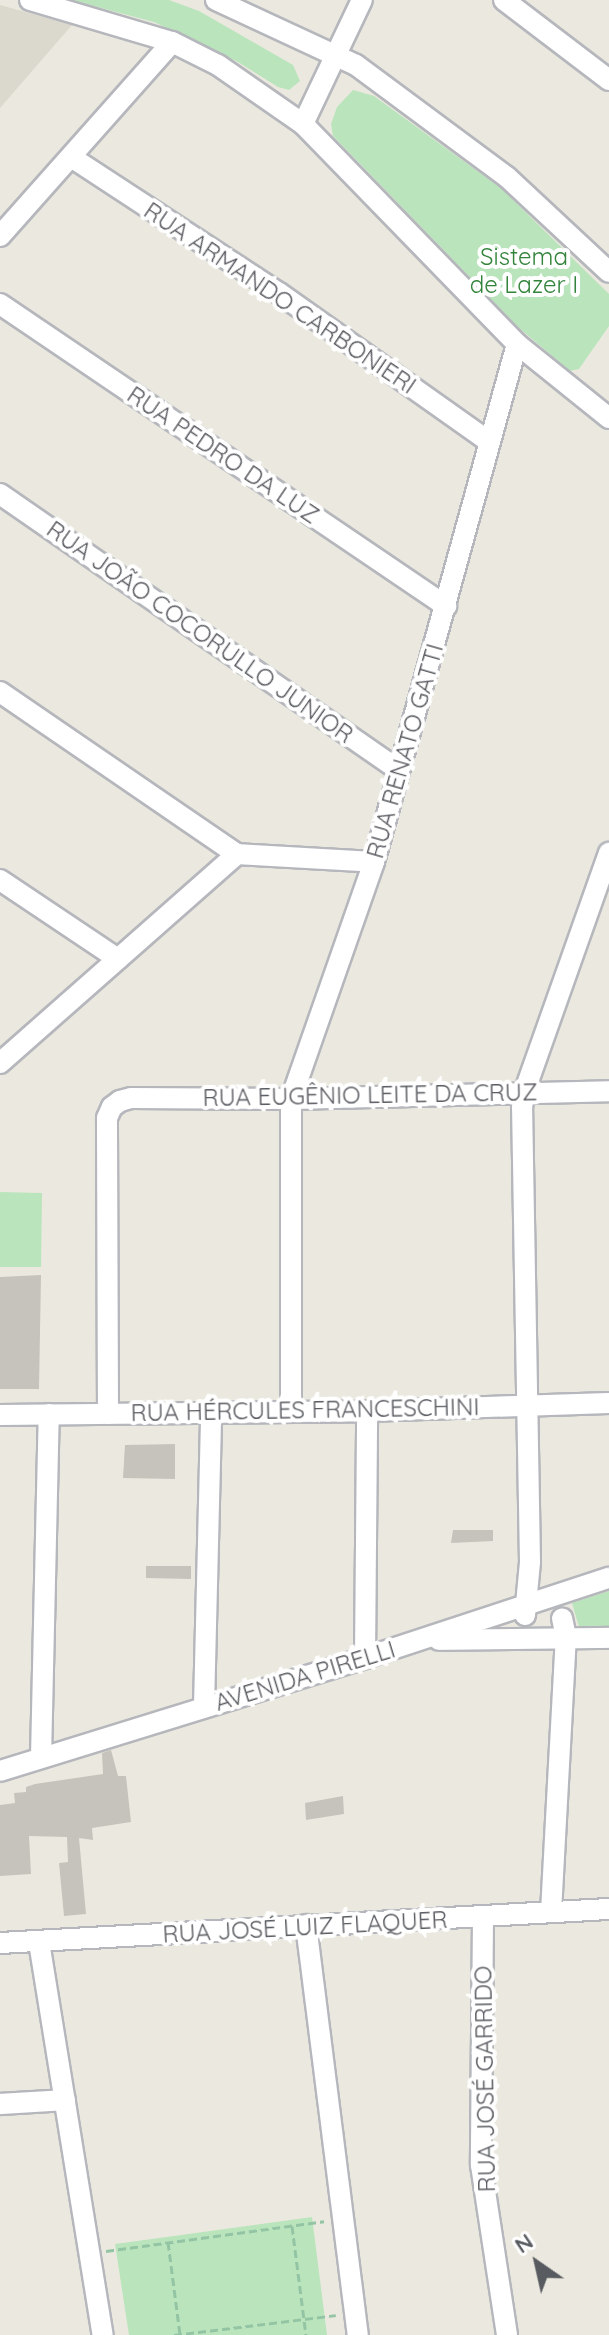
<!DOCTYPE html>
<html>
<head>
<meta charset="utf-8">
<style>
	body { margin:0 }
	#map { position:relative; width:609px; height:2335px; overflow:hidden; background:#ebe9df; font-family:Quicksand,sans-serif }
	div>[style] { position:absolute }
	[style*='--x'] { left:calc(var(--x)*1px); top:calc(var(--y)*1px); width:calc(var(--w)*1px); rotate:calc(var(--a)*1deg) }
	.education>* { inset:0; background:#dbd8cd }
	.green>* { inset:0; background:#bae4bc }
	.building>* { inset:0; background:#c6c3bc }
	.path>* { height:3px; margin-top:-1.5px; transform-origin:0; background:repeating-linear-gradient(90deg,#93c5a4 0 8px,transparent 0 12px) }
	.roads { filter:drop-shadow(2px 0 #b5b7bc) drop-shadow(-2px 0 #b5b7bc) drop-shadow(0 2px #b5b7bc) drop-shadow(0 -2px #b5b7bc) }
	.minor>* { height:20px; margin:-10px; padding:0 10px; transform-origin:10px; border-radius:10px; background:#fff }
	span { translate:-50% -50%; white-space:nowrap; text-align:center; line-height:1.15; -webkit-text-stroke:8px #fff; paint-order:stroke }
	.park-label { font-size:24px; color:#33843b }
	.street-label { font-size:24px; color:#585b60 }
	.north { position:absolute; left:497px; top:2223px; width:80px; height:80px; -webkit-text-stroke:6px #fff; paint-order:stroke; rotate:326deg; font-size:22px; font-weight:700; line-height:32px; text-align:center; color:#585b60 }
	.north::after { content:''; display:block; margin:auto; width:28px; height:36px; background:#585b60; clip-path:polygon(50% 0,100% 100%,50% 72%,0 100%) }
</style>
</head>
<body>
<div id="map">
	<div class="education">
		<i style="clip-path:polygon(0 5px,72px 25px,0 108px)"></i>
	</div>
	<div class="green">
		<i style="clip-path:polygon(71px 0,169px 0,199px 11px,293px 65px,300px 81px,289px 90px,278px 87px,238px 62px,154px 22px)"></i>
		<i style="clip-path:polygon(353px 90px,374px 96px,502px 189px,609px 294px,609px 326px,579px 369px,570px 371px,519px 328px,333px 136px,331px 124px,337px 107px)"></i>
		<i style="clip-path:polygon(0 1192px,42px 1193px,41px 1267px,0 1267px)"></i>
		<i style="clip-path:polygon(609px 1591px,609px 1626px,579px 1627px,572px 1603px)"></i>
		<i style="clip-path:polygon(312px 2217px,327px 2335px,129px 2335px,115px 2244px)"></i>
	</div>
	<div class="building">
		<i style="clip-path:polygon(41px 1275px,39px 1389px,0 1389px,0 1277px)"></i>
		<i style="clip-path:polygon(175px 1444px,175px 1479px,123px 1478px,125px 1445px)"></i>
		<i style="clip-path:polygon(453px 1530px,493px 1530px,493px 1541px,451px 1543px)"></i>
		<i style="clip-path:polygon(146px 1566px,191px 1566px,191px 1579px,146px 1578px)"></i>
		<i style="clip-path:polygon(111px 1750px,118px 1776px,126px 1776px,131px 1822px,92px 1828px,93px 1840px,79px 1838px,86px 1914px,64px 1916px,59px 1863px,68px 1862px,67px 1837px,29px 1836px,31px 1874px,0 1876px,0 1805px,15px 1803px,14px 1793px,26px 1792px,26px 1787px,35px 1784px,103px 1774px,102px 1753px)"></i>
		<i style="clip-path:polygon(343px 1796px,344px 1814px,306px 1820px,305px 1803px)"></i>
	</div>
	<div class="path">
		<i style="--x:292;--y:2226;--w:110;--a:82.7"></i>
		<i style="--x:168;--y:2242;--w:93;--a:82.6"></i>
		<i style="--x:106;--y:2251;--w:220;--a:-7.8"></i>
		<i style="--x:174;--y:2335;--w:163;--a:-7"></i>
	</div>
	<div class="roads">
		<div class="minor">
			<i style="--x:30;--y:0;--w:148;--a:16.5"></i>
			<i style="--x:172;--y:42;--w:51;--a:26.6"></i>
			<i style="--x:218;--y:65;--w:103;--a:34.8"></i>
			<i style="--x:303;--y:124;--w:307;--a:45.8"></i>
			<i style="--x:517;--y:344;--w:118;--a:38.8"></i>
			<i style="--x:216;--y:0;--w:154;--a:24.9"></i>
			<i style="--x:356;--y:65;--w:188;--a:36.6"></i>
			<i style="--x:507;--y:177;--w:139;--a:43"></i>
			<i style="--x:504;--y:0;--w:132;--a:37.3"></i>
			<i style="--x:303;--y:124;--w:137;--a:-64.6"></i>
			<i style="--x:71;--y:157;--w:249;--a:33.2"></i>
			<i style="--x:279;--y:293;--w:256;--a:35.3"></i>
			<i style="--x:0;--y:236;--w:259;--a:-48.4"></i>
			<i style="--x:0;--y:304;--w:539;--a:34.1"></i>
			<i style="--x:0;--y:494;--w:485;--a:34.7"></i>
			<i style="--x:0;--y:692;--w:287;--a:34.4"></i>
			<i style="--x:237;--y:854;--w:137;--a:3.3"></i>
			<i style="--x:0;--y:880;--w:142;--a:33.8"></i>
			<i style="--x:0;--y:1063;--w:316;--a:-41.4"></i>
			<i style="--x:291;--y:1411;--w:312;--a:-90"></i>
			<i style="--x:291;--y:1099;--w:251;--a:-70.7"></i>
			<i style="--x:374;--y:862;--w:537;--a:-74.57"></i>
			<i style="--x:108;--y:1414;--w:296;--a:-90.2"></i>
			<i style="--x:107;--y:1118;--w:12;--a:-66"></i>
			<i style="--x:112;--y:1107;--w:10;--a:-37"></i>
			<i style="--x:120;--y:1101;--w:11;--a:-15"></i>
			<i style="--x:131;--y:1098;--w:160;--a:0.4"></i>
			<i style="--x:291;--y:1099;--w:318;--a:-1.4"></i>
			<i style="--x:0;--y:1415;--w:367;--a:-0.6"></i>
			<i style="--x:367;--y:1411;--w:242;--a:-1.9"></i>
			<i style="--x:525;--y:1615;--w:53;--a:-84.6"></i>
			<i style="--x:530;--y:1562;--w:454;--a:-91"></i>
			<i style="--x:522;--y:1108;--w:15;--a:-82"></i>
			<i style="--x:524;--y:1093;--w:255;--a:-70.5"></i>
			<i style="--x:439;--y:1640;--w:170;--a:-0.7"></i>
			<i style="--x:365;--y:1658;--w:247;--a:-89.5"></i>
			<i style="--x:204;--y:1707;--w:295;--a:-88.6"></i>
			<i style="--x:41;--y:1757;--w:343;--a:-88.7"></i>
			<i style="--x:0;--y:1771;--w:382;--a:-17.2"></i>
			<i style="--x:365;--y:1658;--w:257;--a:-18.2"></i>
			<i style="--x:551;--y:1912;--w:275;--a:-86.9"></i>
			<i style="--x:566;--y:1637;--w:19;--a:-102"></i>
			<i style="--x:483;--y:1917;--w:248;--a:90.5"></i>
			<i style="--x:481;--y:2165;--w:172;--a:81.3"></i>
			<i style="--x:306;--y:1925;--w:413;--a:82.8"></i>
			<i style="--x:39;--y:1942;--w:398;--a:80.8"></i>
			<i style="--x:0;--y:1943;--w:610;--a:-3.2"></i>
			<i style="--x:0;--y:2104;--w:65;--a:-3.5"></i>
		</div>
	</div>
	<div class="park-label">
		<span style="left:524px;top:271px">Sistema<br>de Lazer I</span>
	</div>
	<div class="street-label">
		<span style="left:280px;top:298px;rotate:34deg">RUA ARMANDO CARBONIERI</span>
		<span style="left:223px;top:455px;rotate:34deg">RUA PEDRO DA LUZ</span>
		<span style="left:200px;top:632px;rotate:35deg">RUA JOÃO COCORULLO JUNIOR</span>
		<span style="left:405px;top:751px;rotate:-74deg">RUA RENATO GATTI</span>
		<span style="left:370px;top:1095px;rotate:-1deg">RUA EUGÊNIO LEITE DA CRUZ</span>
		<span style="left:305px;top:1410px;rotate:-1deg">RUA HÉRCULES FRANCESCHINI</span>
		<span style="left:305px;top:1676px;rotate:-17deg">AVENIDA PIRELLI</span>
		<span style="left:305px;top:1927px;rotate:-3deg">RUA JOSÉ LUIZ FLAQUER</span>
		<span style="left:485px;top:2079px;rotate:-91deg">RUA JOSÉ GARRIDO</span>
	</div>
	<div class="north">N</div>
</div>
</body>
</html>
